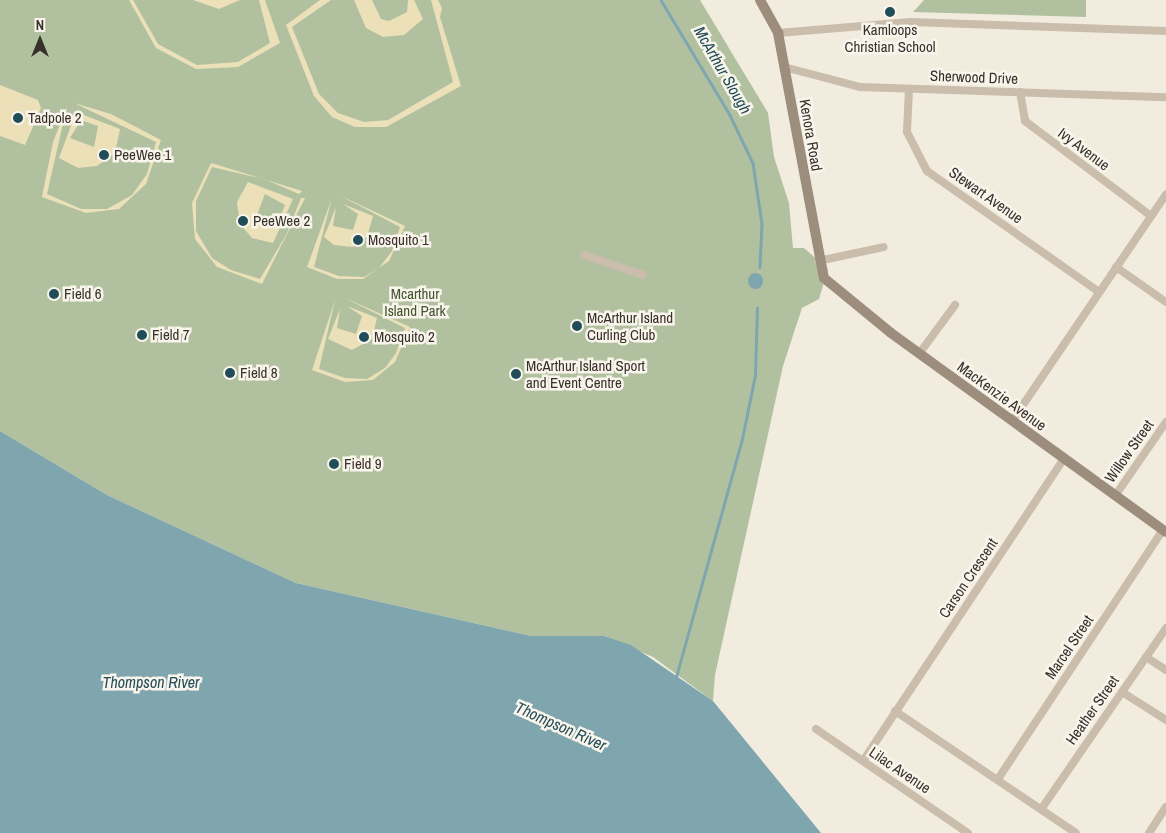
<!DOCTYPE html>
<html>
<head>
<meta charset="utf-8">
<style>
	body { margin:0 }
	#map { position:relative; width:1166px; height:833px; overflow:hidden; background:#f2ecdf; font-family:"Archivo Narrow",sans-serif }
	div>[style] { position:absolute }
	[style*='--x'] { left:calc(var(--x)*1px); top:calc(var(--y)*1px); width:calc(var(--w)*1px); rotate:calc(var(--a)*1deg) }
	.green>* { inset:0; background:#b1c1a0 }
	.sand>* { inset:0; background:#ebe0b8 }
	.water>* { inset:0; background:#7fa6ae }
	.stream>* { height:2.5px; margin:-1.25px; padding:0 1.25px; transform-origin:1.25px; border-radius:1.25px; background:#7fa6ae }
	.river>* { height:15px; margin:-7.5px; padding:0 7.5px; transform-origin:7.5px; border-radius:7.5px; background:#7fa6ae }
	.street>* { height:8px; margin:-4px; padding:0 4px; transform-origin:4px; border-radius:4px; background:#cabdab }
	.secondary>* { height:10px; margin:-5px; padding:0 5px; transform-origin:5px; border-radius:5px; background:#9d8d7d }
	.dots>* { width:14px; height:14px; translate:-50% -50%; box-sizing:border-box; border:2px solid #f9f5ec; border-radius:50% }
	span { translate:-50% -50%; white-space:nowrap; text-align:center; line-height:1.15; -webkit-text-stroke:5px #f9f5ec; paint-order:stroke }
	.poi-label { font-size:15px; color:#38302a }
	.left { translate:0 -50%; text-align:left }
	.street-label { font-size:15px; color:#38302a }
	.park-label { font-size:15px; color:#42552f }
	.water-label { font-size:16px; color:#214d58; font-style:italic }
	.north { position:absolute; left:15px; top:15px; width:50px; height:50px; -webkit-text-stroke:4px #f9f5ec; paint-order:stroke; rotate:0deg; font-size:14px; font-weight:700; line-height:20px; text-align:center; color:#38302a }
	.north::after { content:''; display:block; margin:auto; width:18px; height:22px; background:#38302a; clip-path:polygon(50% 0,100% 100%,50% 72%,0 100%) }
</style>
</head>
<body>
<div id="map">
	<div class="green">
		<i style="clip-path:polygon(0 0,700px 0,768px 113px,774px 157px,789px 203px,793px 248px,804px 248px,828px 269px,819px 299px,802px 308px,783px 366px,715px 675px,713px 701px,653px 657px,604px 636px,531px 636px,296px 583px,107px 495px,0 431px)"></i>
		<i style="clip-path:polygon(924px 0,1086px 0,1086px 17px,913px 12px)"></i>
	</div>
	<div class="sand">
		<i style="clip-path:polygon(129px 0,133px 0,158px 44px,197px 65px,238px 62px,270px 43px,259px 0,265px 0,280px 43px,238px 67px,196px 69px,156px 48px)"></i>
		<i style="clip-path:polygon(193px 0,240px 0,219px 9px)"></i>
		<i style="clip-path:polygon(320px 0,331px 0,292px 27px,319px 94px,338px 113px,364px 122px,388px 120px,453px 82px,431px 0,438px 0,442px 8px,440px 17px,461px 86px,386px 127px,355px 127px,332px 117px,314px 96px,286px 25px)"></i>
		<i style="clip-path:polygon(354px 0,372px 0,381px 19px,389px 21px,407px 12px,408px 0,414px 0,423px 19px,404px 35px,383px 37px,366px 28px)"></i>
		<i style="clip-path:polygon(0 85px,38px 100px,41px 108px,25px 145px,0 136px)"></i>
		<i style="clip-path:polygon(74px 103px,111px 114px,161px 140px,146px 184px,119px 209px,86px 213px,42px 197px,53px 142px,67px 106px,47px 194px,81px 209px,107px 209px,132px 195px,147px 174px,156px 142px)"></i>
		<i style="clip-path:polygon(evenodd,76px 112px,120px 129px,115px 153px,97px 166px,78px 168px,59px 158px,76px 112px,81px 120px,98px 126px,94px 147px,70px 138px,81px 120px)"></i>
		<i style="clip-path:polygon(211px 163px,302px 191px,299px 194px,264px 179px,212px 167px,196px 201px,196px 231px,212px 258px,231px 270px,260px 279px,286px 235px,301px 198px,305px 198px,262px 284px,217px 267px,195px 239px,192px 203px)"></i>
		<i style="clip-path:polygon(evenodd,248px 182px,293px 199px,273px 243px,252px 238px,240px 224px,237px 202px,248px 182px,265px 194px,285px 205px,277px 224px,257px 215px,265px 194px)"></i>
		<i style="clip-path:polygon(339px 195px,405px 226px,389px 261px,363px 279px,337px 279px,307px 267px,332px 198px,314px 267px,339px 276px,364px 277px,379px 268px,392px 251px,400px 227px)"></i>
		<i style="clip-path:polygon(343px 204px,373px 216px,367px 237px,353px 247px,334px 245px,324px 237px,336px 207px,333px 226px,353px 230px,358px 214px)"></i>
		<i style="clip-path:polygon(343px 297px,410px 327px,395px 362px,373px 380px,345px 382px,312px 370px,335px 300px,319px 369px,345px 378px,367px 379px,385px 368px,396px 353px,405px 328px)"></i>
		<i style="clip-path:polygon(347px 306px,377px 318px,372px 339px,352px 350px,328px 339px,340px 309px,337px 328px,356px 334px,362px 316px)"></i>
	</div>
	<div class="water">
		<i style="clip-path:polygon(0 431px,107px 495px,296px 583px,531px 636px,604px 636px,631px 645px,713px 701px,821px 833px,0 833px)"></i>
	</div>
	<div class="stream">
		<i style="--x:661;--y:0;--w:134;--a:59"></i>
		<i style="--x:730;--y:115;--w:53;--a:64.4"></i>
		<i style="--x:753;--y:163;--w:62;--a:81.6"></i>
		<i style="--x:762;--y:224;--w:43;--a:92.7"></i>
		<i style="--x:676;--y:677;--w:247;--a:-74.5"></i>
		<i style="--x:742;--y:439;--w:65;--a:-78.5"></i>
		<i style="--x:755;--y:375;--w:67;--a:-88.3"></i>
	</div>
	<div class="river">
		<i style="--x:755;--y:280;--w:1;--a:90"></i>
	</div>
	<div class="street">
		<i style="--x:778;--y:33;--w:133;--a:-4.7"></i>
		<i style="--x:911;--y:22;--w:255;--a:2"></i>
		<i style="--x:784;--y:67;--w:79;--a:14.7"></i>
		<i style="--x:860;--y:87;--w:306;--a:1.9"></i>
		<i style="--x:909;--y:89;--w:43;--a:92.7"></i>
		<i style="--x:907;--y:132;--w:44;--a:62.9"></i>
		<i style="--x:927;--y:171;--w:210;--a:35.1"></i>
		<i style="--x:1020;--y:92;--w:29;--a:80"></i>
		<i style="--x:1025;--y:121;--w:158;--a:37"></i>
		<i style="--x:584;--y:255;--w:62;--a:18.7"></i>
		<i style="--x:818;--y:261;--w:67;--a:-12"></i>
		<i style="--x:1116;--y:267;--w:61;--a:35"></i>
		<i style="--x:919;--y:354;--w:61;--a:-53.7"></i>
		<i style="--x:1012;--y:421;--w:274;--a:-55.8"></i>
		<i style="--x:1115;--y:496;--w:90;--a:-55.4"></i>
		<i style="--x:1146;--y:657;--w:24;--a:33"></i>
		<i style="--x:1122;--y:692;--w:52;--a:32.5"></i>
		<i style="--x:895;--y:711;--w:218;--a:34"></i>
		<i style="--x:816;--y:729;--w:184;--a:34.4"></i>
		<i style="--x:863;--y:761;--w:363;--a:-56.4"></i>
		<i style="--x:998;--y:779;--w:299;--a:-56.5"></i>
		<i style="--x:1042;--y:808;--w:219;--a:-55.4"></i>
		<i style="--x:1149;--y:833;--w:31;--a:-57"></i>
	</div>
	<div class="secondary">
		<i style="--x:760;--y:0;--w:38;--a:61"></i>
		<i style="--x:778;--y:33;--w:249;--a:79.4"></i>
		<i style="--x:824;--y:278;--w:87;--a:39.4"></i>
		<i style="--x:891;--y:333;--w:339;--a:35.9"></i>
	</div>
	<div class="dots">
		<i style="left:890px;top:12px;background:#214d58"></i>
		<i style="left:18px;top:118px;background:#214d58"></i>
		<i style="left:104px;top:155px;background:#214d58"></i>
		<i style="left:243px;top:221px;background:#214d58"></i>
		<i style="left:358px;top:240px;background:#214d58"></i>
		<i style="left:54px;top:294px;background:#214d58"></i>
		<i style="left:577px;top:326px;background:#214d58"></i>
		<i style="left:142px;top:335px;background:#214d58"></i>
		<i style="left:364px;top:337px;background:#214d58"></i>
		<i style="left:230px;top:373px;background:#214d58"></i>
		<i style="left:516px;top:374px;background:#214d58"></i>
		<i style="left:334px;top:464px;background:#214d58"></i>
	</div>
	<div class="poi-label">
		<span style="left:890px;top:38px">Kamloops<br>Christian School</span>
		<span class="left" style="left:28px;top:118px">Tadpole 2</span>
		<span class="left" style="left:114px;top:155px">PeeWee 1</span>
		<span class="left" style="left:253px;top:221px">PeeWee 2</span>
		<span class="left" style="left:368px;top:240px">Mosquito 1</span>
		<span class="left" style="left:64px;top:294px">Field 6</span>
		<span class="left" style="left:587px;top:326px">McArthur Island<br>Curling Club</span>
		<span class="left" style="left:152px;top:335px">Field 7</span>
		<span class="left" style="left:374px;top:337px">Mosquito 2</span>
		<span class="left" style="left:526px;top:374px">McArthur Island Sport<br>and Event Centre</span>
		<span class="left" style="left:240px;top:373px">Field 8</span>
		<span class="left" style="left:344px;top:464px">Field 9</span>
	</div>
	<div class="street-label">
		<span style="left:974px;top:77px;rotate:2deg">Sherwood Drive</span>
		<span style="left:811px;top:135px;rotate:80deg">Kenora Road</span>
		<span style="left:1084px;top:149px;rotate:37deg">Ivy Avenue</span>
		<span style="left:986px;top:195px;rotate:35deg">Stewart Avenue</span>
		<span style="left:1002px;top:396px;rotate:36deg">MacKenzie Avenue</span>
		<span style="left:1129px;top:451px;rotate:-55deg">Willow Street</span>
		<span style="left:968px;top:578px;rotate:-56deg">Carson Crescent</span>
		<span style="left:1069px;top:647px;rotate:-56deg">Marcel Street</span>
		<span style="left:1092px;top:710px;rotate:-55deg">Heather Street</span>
		<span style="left:900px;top:770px;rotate:34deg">Lilac Avenue</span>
	</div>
	<div class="park-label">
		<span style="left:415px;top:302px">Mcarthur<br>Island Park</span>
	</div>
	<div class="water-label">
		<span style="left:723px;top:70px;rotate:60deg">McArthur Slough</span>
		<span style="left:151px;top:682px">Thompson River</span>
		<span style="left:561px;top:726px;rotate:24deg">Thompson River</span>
	</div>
	<div class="north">N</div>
</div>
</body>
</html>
